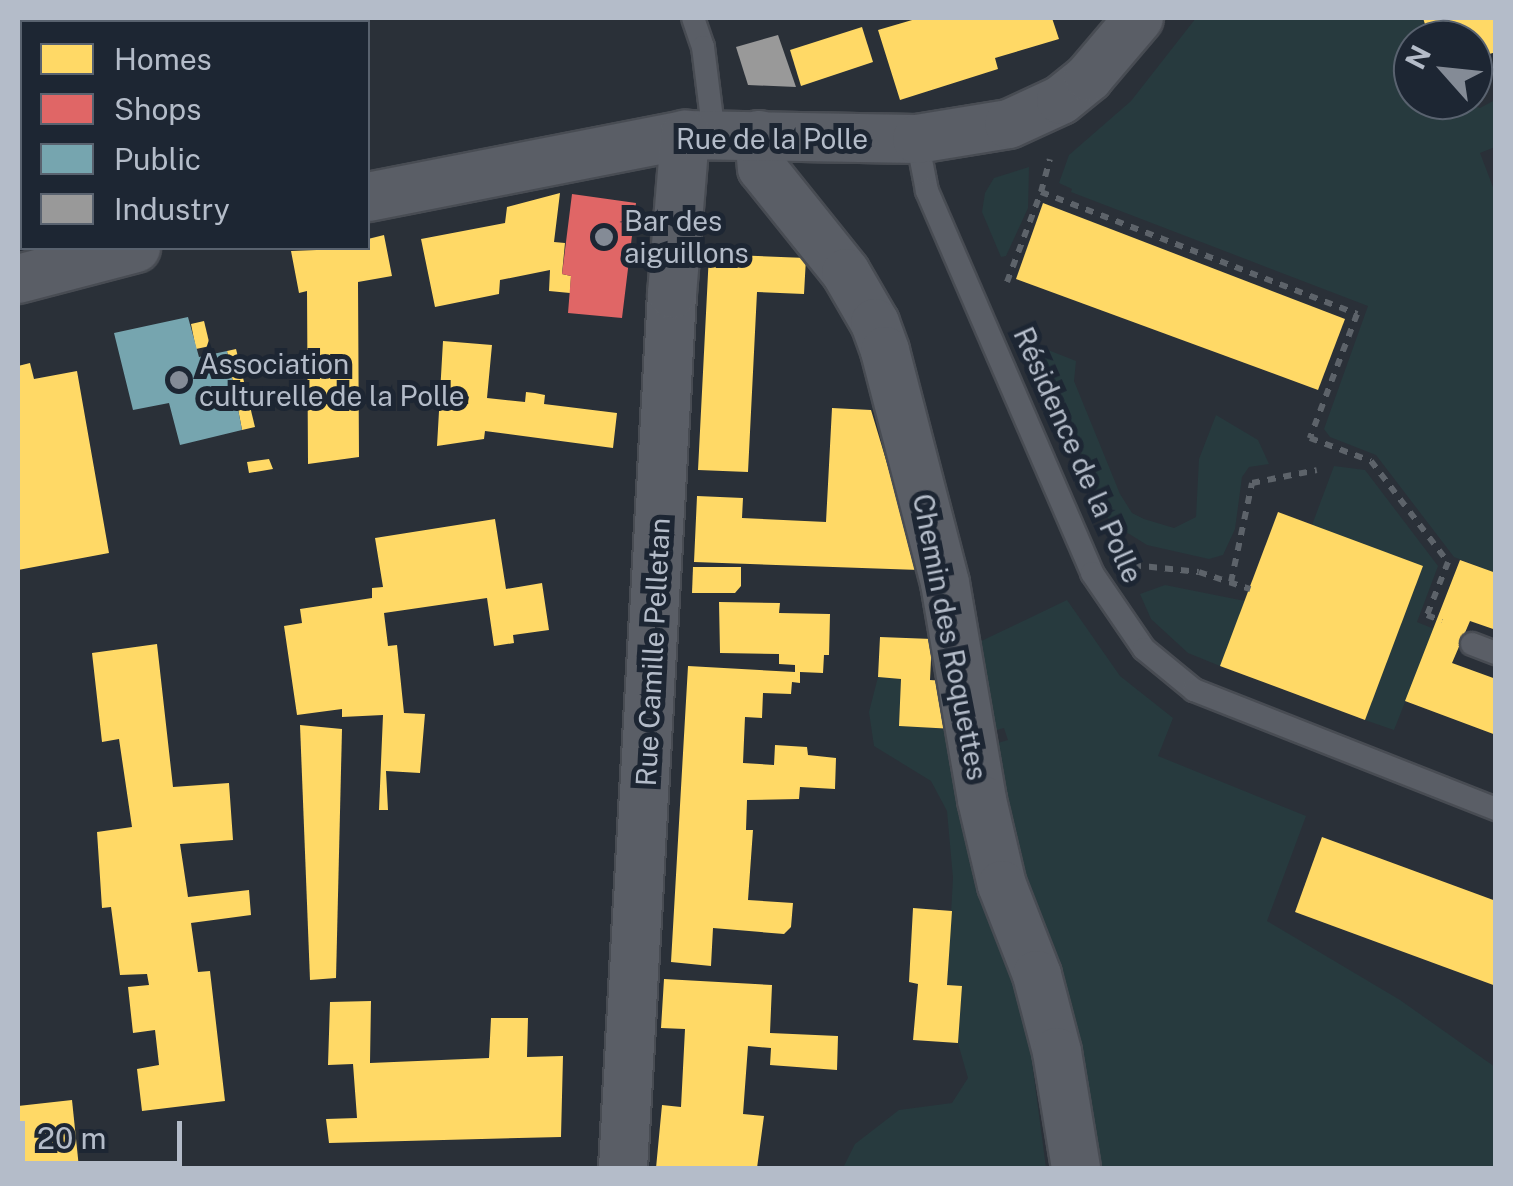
<!DOCTYPE html>
<html>
<head>
<meta charset="utf-8">
<style>
	body { margin:0 }
	#map { position:relative; width:1513px; height:1186px; overflow:hidden; background:#2a3038; font-family:"Public Sans",sans-serif }
	div>[style] { position:absolute }
	[style*='--x'] { left:calc(var(--x)*1px); top:calc(var(--y)*1px); width:calc(var(--w)*1px); rotate:calc(var(--a)*1deg) }
	.green>* { inset:0; background:#273a3e }
	.homes>* { inset:0; background:#ffd966 }
	.shops>* { inset:0; background:#e06666 }
	.public>* { inset:0; background:#76a5af }
	.industry>* { inset:0; background:#999 }
	.path>* { height:6px; margin-top:-3px; transform-origin:0; background:repeating-linear-gradient(90deg,#5d636a 0 8px,transparent 0 16px) }
	.roads { filter:drop-shadow(2px 0 #484c53) drop-shadow(-2px 0 #484c53) drop-shadow(0 2px #484c53) drop-shadow(0 -2px #484c53) }
	.lane>* { height:22px; margin:-11px; padding:0 11px; transform-origin:11px; border-radius:11px; background:#5a5e66 }
	.street>* { height:48px; margin:-24px; padding:0 24px; transform-origin:24px; border-radius:24px; background:#5a5e66 }
	.dots>* { width:28px; height:28px; translate:-50% -50%; box-sizing:border-box; border:5px solid #1d2633; border-radius:50% }
	span { translate:-50% -50%; white-space:nowrap; text-align:center; line-height:1.15; -webkit-text-stroke:10px #1d2633; paint-order:stroke }
	.street-label { font-size:28px; color:#b4bcc9 }
	.poi-label { font-size:28px; color:#b4bcc9 }
	.left { translate:0 -50%; text-align:left }
	.frame { position:absolute; inset:0; border:20px solid #b4bcc9; pointer-events:none }
	.legend { position:absolute; left:20px; top:20px; width:350px; height:230px; box-sizing:border-box; background:#1d2633; border:2px solid #59626f; margin:0; padding:12px 18px; list-style:none; font-size:30px; color:#b4bcc9 }
	.legend li { display:flex; align-items:center; gap:20px; height:50px }
	.legend b { width:50px; border:2px solid #59626f }
	.north { position:absolute; left:1393px; top:20px; width:100px; height:100px; box-sizing:border-box; background:#1d2633; border:2px solid #59626f; border-radius:50%; rotate:297deg; font-size:28px; font-weight:700; line-height:40px; text-align:center; color:#b4bcc9 }
	.north::after { content:''; display:block; margin:auto; width:35px; height:45px; background:#848b96; clip-path:polygon(50% 0,100% 100%,50% 72%,0 100%) }
	.scale { position:absolute; left:20px; top:1121px; width:162px; height:45px; box-sizing:border-box; border:5px solid #b4bcc9; border-top:0; padding-left:12px; font-size:30px; line-height:35px; white-space:nowrap; color:#b4bcc9; -webkit-text-stroke:8px #1d2633; paint-order:stroke }
</style>
</head>
<body>
<div id="map">
	<div class="green">
		<i style="clip-path:polygon(1196px 18px,1423px 18px,1430px 40px,1413px 40px,1413px 100px,1449px 100px,1453px 110px,1465px 103px,1480px 108px,1495px 100px,1495px 147px,1480px 153px,1496px 195px,1495px 573px,1454px 557px,1376px 455px,1330px 437px,1324px 429px,1368px 306px,1071px 192px,1072px 189px,1059px 183px,1069px 155px,1131px 101px)"></i>
		<i style="clip-path:polygon(1029px 167px,1028px 208px,1006px 256px,1001px 257px,982px 212px,985px 193px,994px 178px)"></i>
		<i style="clip-path:polygon(1038px 346px,1076px 361px,1074px 381px,1120px 494px,1132px 513px,1144px 519px,1174px 528px,1196px 517px,1199px 459px,1216px 415px,1258px 440px,1269px 464px,1249px 467px,1242px 477px,1235px 529px,1223px 555px,1209px 559px,1147px 545px,1110px 522px,1040px 367px)"></i>
		<i style="clip-path:polygon(1334px 466px,1365px 470px,1438px 566px,1417px 622px,1434px 629px,1394px 730px,1365px 720px,1423px 566px,1312px 525px)"></i>
		<i style="clip-path:polygon(1165px 585px,1245px 601px,1220px 666px,1188px 653px,1151px 619px,1140px 594px)"></i>
		<i style="clip-path:polygon(1067px 600px,1120px 676px,1173px 718px,1158px 756px,1306px 816px,1267px 921px,1400px 1000px,1495px 1067px,1495px 1168px,1077px 1168px,994px 744px,1008px 740px,1004px 728px,990px 732px,975px 644px)"></i>
		<i style="clip-path:polygon(878px 677px,901px 679px,899px 726px,954px 729px,1027px 1024px,1046px 1168px,843px 1168px,855px 1144px,899px 1110px,952px 1103px,968px 1078px,958px 1043px,962px 987px,947px 985px,953px 878px,947px 811px,931px 781px,874px 746px,869px 712px)"></i>
	</div>
	<div class="homes">
		<i style="clip-path:polygon(919px 18px,1052px 18px,1059px 39px,995px 58px,998px 69px,900px 100px,878px 30px)"></i>
		<i style="clip-path:polygon(1423px 18px,1496px 18px,1496px 52px,1473px 59px,1473px 40px,1430px 40px)"></i>
		<i style="clip-path:polygon(862px 27px,873px 62px,801px 86px,790px 50px)"></i>
		<i style="clip-path:polygon(18px 148px,22px 156px,22px 226px,18px 228px)"></i>
		<i style="clip-path:polygon(560px 193px,554px 242px,565px 243px,562px 274px,571px 276px,570px 293px,549px 291px,550px 270px,500px 280px,499px 294px,435px 307px,421px 239px,505px 223px,507px 207px)"></i>
		<i style="clip-path:polygon(1043px 203px,1345px 319px,1318px 390px,1016px 279px)"></i>
		<i style="clip-path:polygon(384px 235px,392px 276px,358px 282px,359px 457px,308px 464px,307px 291px,299px 293px,291px 251px,368px 248px,368px 239px)"></i>
		<i style="clip-path:polygon(709px 254px,806px 258px,804px 294px,757px 292px,748px 472px,698px 470px)"></i>
		<i style="clip-path:polygon(204px 321px,210px 346px,196px 349px,191px 324px)"></i>
		<i style="clip-path:polygon(443px 341px,492px 345px,487px 398px,525px 402px,526px 392px,535px 393px,545px 395px,544px 404px,617px 413px,613px 448px,485px 431px,484px 439px,437px 446px)"></i>
		<i style="clip-path:polygon(236px 349px,255px 427px,242px 430px,227px 351px)"></i>
		<i style="clip-path:polygon(30px 363px,34px 379px,77px 371px,109px 553px,18px 570px,18px 366px)"></i>
		<i style="clip-path:polygon(832px 408px,871px 410px,919px 570px,694px 562px,697px 496px,743px 498px,742px 518px,826px 522px)"></i>
		<i style="clip-path:polygon(269px 459px,273px 469px,249px 473px,247px 462px)"></i>
		<i style="clip-path:polygon(1278px 512px,1423px 566px,1365px 720px,1220px 666px)"></i>
		<i style="clip-path:polygon(495px 519px,506px 589px,542px 583px,549px 630px,513px 635px,514px 643px,494px 646px,487px 598px,384px 613px,388px 646px,397px 645px,404px 713px,425px 714px,420px 773px,386px 771px,388px 810px,379px 810px,383px 715px,342px 717px,342px 709px,297px 715px,284px 626px,302px 623px,300px 609px,372px 598px,372px 588px,383px 587px,375px 538px)"></i>
		<i style="clip-path:polygon(1460px 560px,1496px 573px,1496px 630px,1470px 621px,1452px 663px,1496px 679px,1496px 735px,1405px 701px)"></i>
		<i style="clip-path:polygon(693px 567px,741px 567px,741px 586px,735px 593px,692px 593px)"></i>
		<i style="clip-path:polygon(719px 602px,780px 603px,779px 613px,830px 614px,829px 655px,824px 655px,823px 673px,800px 672px,800px 683px,792px 682px,791px 694px,763px 693px,762px 718px,745px 717px,743px 763px,774px 765px,775px 745px,807px 747px,808px 755px,836px 758px,835px 789px,800px 787px,799px 799px,747px 800px,746px 830px,753px 830px,748px 900px,793px 903px,791px 927px,784px 934px,713px 928px,711px 966px,671px 962px,688px 666px,795px 672px,795px 665px,779px 664px,779px 654px,720px 653px)"></i>
		<i style="clip-path:polygon(880px 637px,932px 639px,930px 680px,946px 681px,954px 729px,899px 726px,901px 679px,878px 677px)"></i>
		<i style="clip-path:polygon(157px 644px,173px 787px,229px 783px,233px 840px,180px 844px,188px 897px,249px 890px,251px 915px,191px 923px,198px 972px,210px 971px,225px 1101px,142px 1111px,137px 1069px,159px 1065px,155px 1030px,133px 1033px,128px 987px,149px 985px,147px 974px,120px 975px,111px 907px,102px 908px,97px 832px,132px 827px,119px 739px,102px 742px,92px 653px)"></i>
		<i style="clip-path:polygon(300px 725px,342px 729px,336px 978px,310px 980px)"></i>
		<i style="clip-path:polygon(1322px 837px,1496px 901px,1496px 986px,1295px 912px)"></i>
		<i style="clip-path:polygon(913px 908px,952px 911px,947px 985px,962px 986px,958px 1043px,913px 1040px,918px 984px,909px 982px)"></i>
		<i style="clip-path:polygon(664px 979px,772px 985px,770px 1033px,838px 1036px,837px 1070px,770px 1065px,771px 1048px,748px 1046px,743px 1114px,764px 1116px,757px 1168px,656px 1168px,662px 1105px,681px 1107px,685px 1029px,661px 1028px)"></i>
		<i style="clip-path:polygon(371px 1001px,370px 1063px,489px 1058px,491px 1018px,528px 1018px,527px 1057px,563px 1056px,561px 1137px,329px 1143px,326px 1119px,357px 1118px,353px 1064px,328px 1065px,330px 1002px)"></i>
		<i style="clip-path:polygon(72px 1100px,79px 1168px,18px 1168px,18px 1106px)"></i>
	</div>
	<div class="shops">
		<i style="clip-path:polygon(572px 194px,636px 203px,622px 318px,568px 313px,571px 276px,562px 274px)"></i>
	</div>
	<div class="public">
		<i style="clip-path:polygon(188px 317px,199px 357px,227px 351px,242px 430px,180px 445px,169px 403px,133px 410px,114px 333px)"></i>
	</div>
	<div class="industry">
		<i style="clip-path:polygon(22px 18px,71px 18px,74px 22px,22px 22px,22px 41px,18px 43px,18px 21px)"></i>
		<i style="clip-path:polygon(778px 35px,796px 87px,748px 85px,736px 47px)"></i>
	</div>
	<div class="path">
		<i style="--x:1041;--y:192;--w:34;--a:-75"></i>
		<i style="--x:1007;--y:282;--w:96;--a:-69.3"></i>
		<i style="--x:1041;--y:192;--w:339;--a:21.1"></i>
		<i style="--x:1357;--y:314;--w:133;--a:110.8"></i>
		<i style="--x:1310;--y:438;--w:65;--a:20.7"></i>
		<i style="--x:1371;--y:461;--w:127;--a:52.7"></i>
		<i style="--x:1448;--y:562;--w:57;--a:111.6"></i>
		<i style="--x:1427;--y:615;--w:16;--a:22"></i>
		<i style="--x:1133;--y:565;--w:66;--a:6.1"></i>
		<i style="--x:1199;--y:572;--w:54;--a:18.4"></i>
		<i style="--x:1231;--y:582;--w:101;--a:-78"></i>
		<i style="--x:1252;--y:483;--w:66;--a:-11.3"></i>
	</div>
	<div class="roads">
		<div class="lane">
			<i style="--x:693;--y:18;--w:31;--a:71"></i>
			<i style="--x:703;--y:47;--w:89;--a:82.9"></i>
			<i style="--x:917;--y:139;--w:53;--a:79.1"></i>
			<i style="--x:927;--y:191;--w:416;--a:66.6"></i>
			<i style="--x:1092;--y:573;--w:92;--a:55.6"></i>
			<i style="--x:1144;--y:649;--w:65;--a:39.4"></i>
			<i style="--x:1194;--y:690;--w:325;--a:21.5"></i>
			<i style="--x:1472;--y:644;--w:26;--a:21"></i>
		</div>
		<div class="street">
			<i style="--x:759;--y:135;--w:33;--a:85"></i>
			<i style="--x:762;--y:168;--w:134;--a:51.3"></i>
			<i style="--x:846;--y:273;--w:58;--a:59.9"></i>
			<i style="--x:875;--y:323;--w:30;--a:70"></i>
			<i style="--x:885;--y:351;--w:240;--a:75.5"></i>
			<i style="--x:945;--y:583;--w:220;--a:80.3"></i>
			<i style="--x:982;--y:800;--w:87;--a:76.8"></i>
			<i style="--x:1002;--y:885;--w:97;--a:68.7"></i>
			<i style="--x:1037;--y:975;--w:80;--a:75.4"></i>
			<i style="--x:1057;--y:1052;--w:118;--a:80.7"></i>
			<i style="--x:368;--y:197;--w:323;--a:-11.1"></i>
			<i style="--x:685;--y:135;--w:232;--a:1"></i>
			<i style="--x:917;--y:139;--w:93;--a:-9.3"></i>
			<i style="--x:1009;--y:124;--w:57;--a:-24.8"></i>
			<i style="--x:1061;--y:100;--w:36;--a:-39"></i>
			<i style="--x:1089;--y:77;--w:77;--a:-49.7"></i>
			<i style="--x:18;--y:279;--w:122;--a:-14.7"></i>
			<i style="--x:623;--y:1168;--w:875;--a:-86.79"></i>
			<i style="--x:672;--y:294;--w:160;--a:-85.3"></i>
		</div>
	</div>
	<div class="dots">
		<i style="left:604px;top:237px;background:#848b96"></i>
		<i style="left:179px;top:380px;background:#848b96"></i>
	</div>
	<div class="street-label">
		<span style="left:772px;top:139px">Rue de la Polle</span>
		<span style="left:1078px;top:455px;rotate:66deg">Résidence de la Polle</span>
		<span style="left:950px;top:637px;rotate:79deg">Chemin des Roquettes</span>
		<span style="left:653px;top:652px;rotate:-87deg">Rue Camille Pelletan</span>
	</div>
	<div class="poi-label">
		<span class="left" style="left:624px;top:237px">Bar des<br>aiguillons</span>
		<span class="left" style="left:199px;top:380px">Association<br>culturelle de la Polle</span>
	</div>
	<div class="frame"></div>
	<ul class="legend">
	<li><b style="height:28px;background:#ffd966"></b>Homes</li>
	<li><b style="height:28px;background:#e06666"></b>Shops</li>
	<li><b style="height:28px;background:#76a5af"></b>Public</li>
	<li><b style="height:28px;background:#999"></b>Industry</li>
	</ul>
	<div class="north">N</div>
	<div class="scale">20 m</div>
</div>
</body>
</html>
